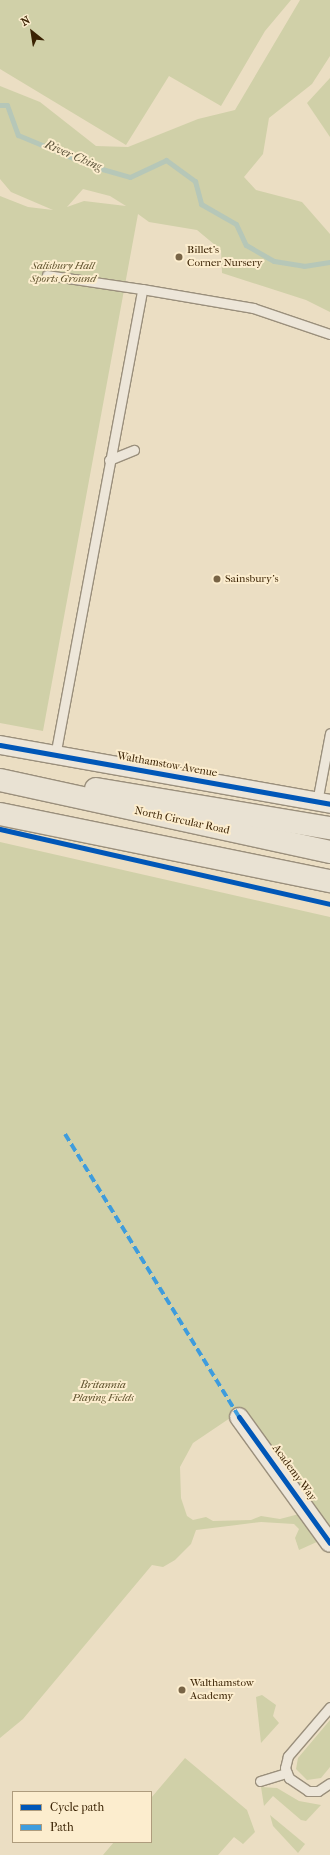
<!DOCTYPE html>
<html>
<head>
<meta charset="utf-8">
<style>
	body { margin:0 }
	#map { position:relative; width:330px; height:1855px; overflow:hidden; background:#ebdec3; font-family:"IM FELL French Canon",serif }
	div>[style] { position:absolute }
	[style*='--x'] { left:calc(var(--x)*1px); top:calc(var(--y)*1px); width:calc(var(--w)*1px); rotate:calc(var(--a)*1deg) }
	.green>* { inset:0; background:#d0d0a8 }
	.stream>* { height:5px; margin:-2.5px; padding:0 2.5px; transform-origin:2.5px; border-radius:2.5px; background:#b6c7b8 }
	.roads { filter:drop-shadow(1px 0 #9a8f7c) drop-shadow(-1px 0 #9a8f7c) drop-shadow(0 1px #9a8f7c) drop-shadow(0 -1px #9a8f7c) }
	.lane>* { height:9px; margin:-4.5px; padding:0 4.5px; transform-origin:4.5px; border-radius:4.5px; background:#ede6d9 }
	.street>* { height:18px; margin:-9px; padding:0 9px; transform-origin:9px; border-radius:9px; background:#ede6d9 }
	.highway>* { height:22px; margin:-11px; padding:0 11px; transform-origin:11px; border-radius:11px; background:#e9e2d3 }
	.quiet>* { height:4px; margin-top:-2px; transform-origin:0; background:repeating-linear-gradient(90deg,#3e9cdd 0 8px,transparent 0 12px) }
	.cycleway>* { height:5px; margin:-2.5px; padding:0 2.5px; transform-origin:2.5px; border-radius:2.5px; background:#0057b8 }
	.dots>* { width:11px; height:11px; translate:-50% -50%; box-sizing:border-box; border:2px solid #fcedce; border-radius:50% }
	span { translate:-50% -50%; white-space:nowrap; text-align:center; line-height:1.15; -webkit-text-stroke:4px #fcedce; paint-order:stroke }
	.poi-label { font-size:11px; color:#3a2203 }
	.left { translate:0 -50%; text-align:left }
	.park-label { font-size:11px; color:#60532e; font-style:italic }
	.street-label { font-size:11px; color:#3a2203 }
	.water-label { font-size:12px; color:#595038; font-style:italic }
	.legend { position:absolute; left:12px; top:1791px; width:140px; height:52px; box-sizing:border-box; background:#fcedce; border:1px solid #ae9c7d; margin:0; padding:5px 7px; list-style:none; font-size:12px; color:#3a2203 }
	.legend li { display:flex; align-items:center; gap:8px; height:20px }
	.legend b { width:20px; border:1px solid #ae9c7d }
	.north { position:absolute; left:12px; top:12px; width:40px; height:40px; -webkit-text-stroke:3px #fcedce; paint-order:stroke; rotate:330deg; font-size:11px; font-weight:700; line-height:16px; text-align:center; color:#3a2203 }
	.north::after { content:''; display:block; margin:auto; width:14px; height:18px; background:#3a2203; clip-path:polygon(50% 0,100% 100%,50% 72%,0 100%) }
</style>
</head>
<body>
<div id="map">
	<div class="green">
		<i style="clip-path:polygon(0 0,291px 0,265px 31px,221px 106px,169px 76px,126px 145px,0 69px)"></i>
		<i style="clip-path:polygon(evenodd,300px 0,330px 0,330px 56px,312px 84px,269px 118px,263px 154px,244px 177px,256px 190px,302px 202px,330px 234px,330px 312px,306px 300px,222px 273px,221px 250px,197px 230px,149px 222px,138px 214px,43px 731px,0 723px,0 196px,28px 207px,53px 210px,11px 192px,0 179px,0 86px,40px 102px,96px 146px,128px 147px,198px 119px,235px 110px,300px 0,83px 189px,110px 196px,126px 206px,84px 201px,67px 207px,83px 189px)"></i>
		<i style="clip-path:polygon(330px 78px,330px 137px,307px 103px)"></i>
		<i style="clip-path:polygon(0 842px,330px 917px,330px 1526px,243px 1412px,236px 1414px,193px 1443px,180px 1467px,181px 1498px,187px 1516px,193px 1520px,206px 1517px,213px 1521px,251px 1520px,261px 1516px,280px 1519px,299px 1514px,319px 1541px,299px 1550px,295px 1538px,299px 1529px,294px 1524px,261px 1522px,196px 1530px,191px 1544px,175px 1560px,163px 1567px,152px 1565px,23px 1719px,0 1738px)"></i>
		<i style="clip-path:polygon(262px 1695px,276px 1705px,273px 1716px,279px 1723px,261px 1743px,256px 1697px)"></i>
		<i style="clip-path:polygon(330px 1720px,330px 1767px,321px 1778px,307px 1780px,296px 1769px,298px 1758px)"></i>
		<i style="clip-path:polygon(185px 1758px,247px 1810px,255px 1832px,243px 1844px,234px 1837px,218px 1855px,103px 1855px,114px 1842px,151px 1842px,151px 1798px)"></i>
		<i style="clip-path:polygon(261px 1787px,277px 1788px,299px 1801px,321px 1805px,306px 1821px,301px 1820px,273px 1796px,264px 1806px)"></i>
		<i style="clip-path:polygon(270px 1815px,305px 1844px,298px 1853px,273px 1826px)"></i>
	</div>
	<div class="stream">
		<i style="--x:0;--y:105;--w:7;--a:0"></i>
		<i style="--x:7;--y:105;--w:32;--a:70"></i>
		<i style="--x:18;--y:135;--w:83;--a:22.6"></i>
		<i style="--x:95;--y:167;--w:36;--a:16"></i>
		<i style="--x:130;--y:177;--w:40;--a:-25"></i>
		<i style="--x:166;--y:160;--w:36;--a:36"></i>
		<i style="--x:195;--y:181;--w:24;--a:75"></i>
		<i style="--x:201;--y:204;--w:40;--a:29.7"></i>
		<i style="--x:236;--y:224;--w:23;--a:65"></i>
		<i style="--x:246;--y:245;--w:32;--a:30"></i>
		<i style="--x:274;--y:261;--w:30;--a:9"></i>
		<i style="--x:304;--y:266;--w:26;--a:-9"></i>
	</div>
	<div class="roads">
		<div class="lane">
			<i style="--x:47;--y:275;--w:96;--a:8.4"></i>
			<i style="--x:109;--y:460;--w:27;--a:-22"></i>
			<i style="--x:55;--y:756;--w:475;--a:-79.4"></i>
			<i style="--x:142;--y:289;--w:113;--a:9.7"></i>
			<i style="--x:253;--y:308;--w:81;--a:18.7"></i>
			<i style="--x:317;--y:802;--w:70;--a:-79.3"></i>
			<i style="--x:330;--y:1707;--w:65;--a:130.6"></i>
			<i style="--x:288;--y:1756;--w:12;--a:104"></i>
			<i style="--x:285;--y:1768;--w:11;--a:68"></i>
			<i style="--x:289;--y:1778;--w:23;--a:34"></i>
			<i style="--x:308;--y:1791;--w:10;--a:0"></i>
			<i style="--x:318;--y:1791;--w:14;--a:-34"></i>
			<i style="--x:260;--y:1781;--w:28;--a:-17"></i>
		</div>
		<div class="street">
			<i style="--x:0;--y:745;--w:335;--a:10.1"></i>
			<i style="--x:239;--y:1417;--w:155;--a:54.2"></i>
		</div>
		<div class="highway">
			<i style="--x:0;--y:780;--w:338;--a:12.3"></i>
			<i style="--x:96;--y:789;--w:237;--a:9.5"></i>
			<i style="--x:0;--y:814;--w:337;--a:11.5"></i>
		</div>
	</div>
	<div class="quiet">
		<i style="--x:65;--y:1134;--w:332;--a:58.4"></i>
	</div>
	<div class="cycleway">
		<i style="--x:0;--y:745;--w:335;--a:10.1"></i>
		<i style="--x:0;--y:829;--w:338;--a:12.8"></i>
		<i style="--x:239;--y:1417;--w:155;--a:54.2"></i>
	</div>
	<div class="dots">
		<i style="left:179px;top:257px;background:#786446"></i>
		<i style="left:217px;top:579px;background:#786446"></i>
		<i style="left:182px;top:1690px;background:#786446"></i>
	</div>
	<div class="poi-label">
		<span class="left" style="left:187px;top:257px">Billet's<br>Corner Nursery</span>
		<span class="left" style="left:225px;top:579px">Sainsbury's</span>
		<span class="left" style="left:190px;top:1690px">Walthamstow<br>Academy</span>
	</div>
	<div class="park-label">
		<span style="left:63px;top:273px">Salisbury Hall<br>Sports Ground</span>
		<span style="left:103px;top:1392px">Britannia<br>Playing Fields</span>
	</div>
	<div class="street-label">
		<span style="left:167px;top:765px;rotate:10deg">Walthamstow Avenue</span>
		<span style="left:182px;top:821px;rotate:12deg">North Circular Road</span>
		<span style="left:294px;top:1473px;rotate:54deg">Academy Way</span>
	</div>
	<div class="water-label">
		<span style="left:73px;top:156px;rotate:23deg">River Ching</span>
	</div>
	<ul class="legend">
	<li><b style="height:5px;background:#0057b8"></b>Cycle path</li>
	<li><b style="height:5px;background:#3e9cdd"></b>Path</li>
	</ul>
	<div class="north">N</div>
</div>
</body>
</html>
